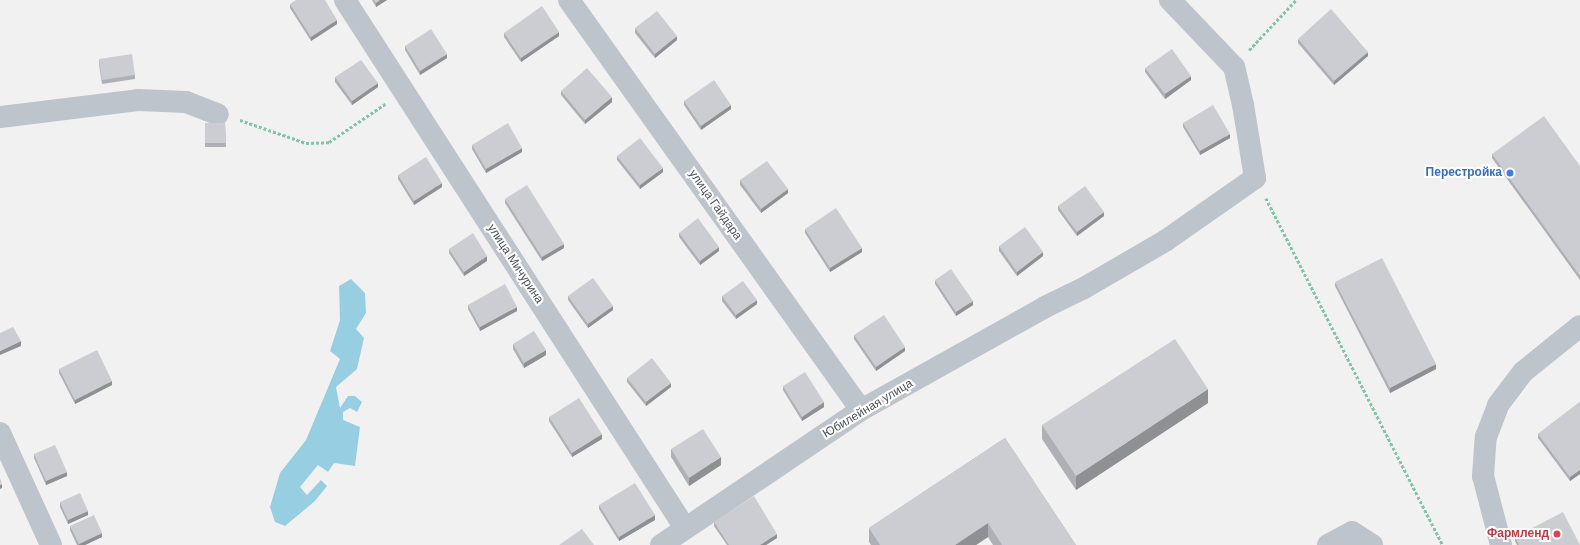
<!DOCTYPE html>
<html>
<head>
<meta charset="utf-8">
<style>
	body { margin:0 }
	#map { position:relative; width:1580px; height:545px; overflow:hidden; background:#f2f1f1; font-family:Arial,sans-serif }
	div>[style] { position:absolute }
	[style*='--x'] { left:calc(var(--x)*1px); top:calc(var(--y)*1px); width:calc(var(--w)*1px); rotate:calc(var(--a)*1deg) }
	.water>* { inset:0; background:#98cee1 }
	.path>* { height:2.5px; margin-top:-1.25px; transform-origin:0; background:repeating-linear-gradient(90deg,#81c4a7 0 3px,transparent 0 5px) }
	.minor>* { height:22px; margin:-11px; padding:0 11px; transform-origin:11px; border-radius:11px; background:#bec4cb }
	.wall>* { inset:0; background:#afb0b5 }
	.shaded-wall>* { inset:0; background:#8e9093 }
	.building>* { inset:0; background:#cbcdd2 }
	.dots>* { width:11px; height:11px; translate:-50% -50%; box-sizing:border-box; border:2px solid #fff; border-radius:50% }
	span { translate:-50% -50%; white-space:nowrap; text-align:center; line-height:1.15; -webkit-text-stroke:4px #fff; paint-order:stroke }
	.shop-label { font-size:12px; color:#366cbe; font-weight:700 }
	.right { translate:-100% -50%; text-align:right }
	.street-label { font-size:12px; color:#4b525b }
	.health-label { font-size:12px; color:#be3a42; font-weight:700 }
</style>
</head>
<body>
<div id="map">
	<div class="water">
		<i style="clip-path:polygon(351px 279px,365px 293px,366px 313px,356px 329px,364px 338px,357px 369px,336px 387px,340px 408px,348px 396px,355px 396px,362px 402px,357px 412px,350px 408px,343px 412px,343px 420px,360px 427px,355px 466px,334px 463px,328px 472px,318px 465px,300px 487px,307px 495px,321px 480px,327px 486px,315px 501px,285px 526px,275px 522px,270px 507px,280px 473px,306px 440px,340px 359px,330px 351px,340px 320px,339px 286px)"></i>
	</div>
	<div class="path">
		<i style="--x:1249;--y:50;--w:69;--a:-46.8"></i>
		<i style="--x:240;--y:120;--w:70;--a:19.2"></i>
		<i style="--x:306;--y:143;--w:23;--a:-2"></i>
		<i style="--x:329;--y:142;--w:68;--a:-34.2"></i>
		<i style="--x:1266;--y:198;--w:390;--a:63"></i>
	</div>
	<div class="minor">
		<i style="--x:345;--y:0;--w:628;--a:57.22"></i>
		<i style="--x:569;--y:0;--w:503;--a:54.54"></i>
		<i style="--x:0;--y:117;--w:139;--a:-7"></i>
		<i style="--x:138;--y:100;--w:48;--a:2.4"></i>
		<i style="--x:186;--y:102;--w:34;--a:21"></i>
		<i style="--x:0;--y:433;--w:123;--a:65.5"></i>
		<i style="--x:661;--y:545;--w:241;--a:-34"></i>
		<i style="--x:861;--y:410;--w:211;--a:-29.2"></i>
		<i style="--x:1045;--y:307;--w:43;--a:-26"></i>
		<i style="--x:1084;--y:288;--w:94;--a:-30.1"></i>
		<i style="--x:1165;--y:241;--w:110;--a:-35"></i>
		<i style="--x:1255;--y:178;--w:74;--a:-99.3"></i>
		<i style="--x:1243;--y:105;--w:39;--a:-103"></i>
		<i style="--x:1234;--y:67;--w:93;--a:-133.7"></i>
		<i style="--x:1328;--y:545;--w:27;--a:-28"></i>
		<i style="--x:1352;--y:532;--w:24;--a:33"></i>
		<i style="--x:1501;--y:545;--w:71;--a:-104.6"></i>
		<i style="--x:1483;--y:476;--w:39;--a:-86"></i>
		<i style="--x:1486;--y:437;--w:34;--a:-69"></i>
		<i style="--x:1498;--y:405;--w:41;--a:-52.9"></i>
		<i style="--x:1523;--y:372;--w:73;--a:-38.9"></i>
	</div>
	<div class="wall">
		<i style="clip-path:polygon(372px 0,387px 0,376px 7px)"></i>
		<i style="clip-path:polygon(290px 4px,337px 24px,311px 41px,290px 8px)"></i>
		<i style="clip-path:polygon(635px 28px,677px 40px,655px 58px,635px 33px)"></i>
		<i style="clip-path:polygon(504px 33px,559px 36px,521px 62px,504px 37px)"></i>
		<i style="clip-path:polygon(1298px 39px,1368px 56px,1334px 85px,1298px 43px)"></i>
		<i style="clip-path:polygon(405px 46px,447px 58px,420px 75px,405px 50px)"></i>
		<i style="clip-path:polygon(99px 59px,135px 75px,135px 79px,102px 84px,99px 64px)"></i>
		<i style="clip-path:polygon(1145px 68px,1191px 80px,1165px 99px,1145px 72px)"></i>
		<i style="clip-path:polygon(335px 77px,378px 87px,352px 105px,335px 82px)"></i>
		<i style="clip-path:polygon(561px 91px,612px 102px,585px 124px,561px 95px)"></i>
		<i style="clip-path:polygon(684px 101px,731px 109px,701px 130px,684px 105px)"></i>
		<i style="clip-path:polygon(205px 123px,225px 123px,226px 147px,205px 147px)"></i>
		<i style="clip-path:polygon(1183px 123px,1230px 138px,1200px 155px,1183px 127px)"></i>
		<i style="clip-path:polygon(472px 145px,522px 152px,486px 173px,472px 149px)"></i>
		<i style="clip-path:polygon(1492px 154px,1580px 166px,1580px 280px,1492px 158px)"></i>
		<i style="clip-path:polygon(617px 156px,663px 172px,640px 189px,617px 160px)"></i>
		<i style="clip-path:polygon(398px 175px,442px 187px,414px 205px,398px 179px)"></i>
		<i style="clip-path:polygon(740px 180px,788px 193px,761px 213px,740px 185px)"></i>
		<i style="clip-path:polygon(505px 199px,564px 248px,542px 261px,505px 203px)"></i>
		<i style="clip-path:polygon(1058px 206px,1104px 216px,1077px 236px,1058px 210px)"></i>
		<i style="clip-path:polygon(805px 229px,862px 252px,830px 272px,805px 233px)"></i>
		<i style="clip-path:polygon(679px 233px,719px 251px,700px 265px,679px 237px)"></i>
		<i style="clip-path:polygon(999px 246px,1043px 256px,1017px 276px,999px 251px)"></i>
		<i style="clip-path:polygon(449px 249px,487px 261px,464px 276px,449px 253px)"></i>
		<i style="clip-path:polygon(935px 280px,973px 305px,956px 316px,935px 284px)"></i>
		<i style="clip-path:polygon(1335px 282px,1436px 369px,1390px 393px,1335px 286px)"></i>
		<i style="clip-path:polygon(568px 296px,613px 310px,588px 328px,568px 300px)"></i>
		<i style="clip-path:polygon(722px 296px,757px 304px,736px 319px,722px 301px)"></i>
		<i style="clip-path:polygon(468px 305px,517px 311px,480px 331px,468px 309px)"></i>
		<i style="clip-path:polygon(854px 335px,905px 351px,876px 371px,854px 339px)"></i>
		<i style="clip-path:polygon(513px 344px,546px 355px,524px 368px,513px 349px)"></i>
		<i style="clip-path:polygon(59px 369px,112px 385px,75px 404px,59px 373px)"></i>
		<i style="clip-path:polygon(627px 378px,671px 387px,646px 406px,627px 382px)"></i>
		<i style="clip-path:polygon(783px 386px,824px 407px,802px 421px,783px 390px)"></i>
		<i style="clip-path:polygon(1580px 402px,1580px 474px,1570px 481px,1538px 438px,1538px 434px)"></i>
		<i style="clip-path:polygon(1208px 403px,1076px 490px,1042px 439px,1042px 425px)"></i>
		<i style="clip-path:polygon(549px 417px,602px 439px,572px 457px,549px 421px)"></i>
		<i style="clip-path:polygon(1005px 438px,1076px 545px,993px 545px,988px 537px,976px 545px,871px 545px,869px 542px,869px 528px)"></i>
		<i style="clip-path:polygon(671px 449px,721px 465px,689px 486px,671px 457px)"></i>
		<i style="clip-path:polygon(34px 454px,67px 476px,46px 485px,34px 458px)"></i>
		<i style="clip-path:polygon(60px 502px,88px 515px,68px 524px,60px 507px)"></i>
		<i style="clip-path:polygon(599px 505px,655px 520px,619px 541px,599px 509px)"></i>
		<i style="clip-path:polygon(714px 522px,777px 538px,766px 545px,727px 545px,714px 526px)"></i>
		<i style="clip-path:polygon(70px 526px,102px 537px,85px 545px,77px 545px,70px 530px)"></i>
		<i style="clip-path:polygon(1515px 537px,1580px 545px,1517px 545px,1515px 541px)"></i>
	</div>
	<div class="shaded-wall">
		<i style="clip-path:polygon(380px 0,387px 0,376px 7px,376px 3px)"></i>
		<i style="clip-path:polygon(337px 20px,337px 24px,311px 41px,311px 37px)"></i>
		<i style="clip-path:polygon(559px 32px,559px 36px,521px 62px,521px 58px)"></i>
		<i style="clip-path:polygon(677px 36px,677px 40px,655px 58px,655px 54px)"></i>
		<i style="clip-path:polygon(1368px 52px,1368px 56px,1334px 85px,1334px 81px)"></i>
		<i style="clip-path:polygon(447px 54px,447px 58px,420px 75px,420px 71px)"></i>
		<i style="clip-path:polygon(1191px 76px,1191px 80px,1165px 99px,1165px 94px)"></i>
		<i style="clip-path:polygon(378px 83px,378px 87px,352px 105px,352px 101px)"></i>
		<i style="clip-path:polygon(612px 97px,612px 102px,585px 124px,585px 120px)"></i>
		<i style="clip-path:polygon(731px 105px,731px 109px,701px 130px,701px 126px)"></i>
		<i style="clip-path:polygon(1230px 134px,1230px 138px,1200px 155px,1200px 151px)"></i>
		<i style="clip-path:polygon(522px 148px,522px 152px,486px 173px,486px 169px)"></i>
		<i style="clip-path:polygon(663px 168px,663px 172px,640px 189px,640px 185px)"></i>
		<i style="clip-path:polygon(442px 183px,442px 187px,414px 205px,414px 201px)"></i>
		<i style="clip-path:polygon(788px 189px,788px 193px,761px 213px,761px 209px)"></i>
		<i style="clip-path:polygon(1104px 212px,1104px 216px,1077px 236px,1077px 232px)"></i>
		<i style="clip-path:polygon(564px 244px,564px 248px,542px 261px,542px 257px)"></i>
		<i style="clip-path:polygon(719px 247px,719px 251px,700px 265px,700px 261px)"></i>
		<i style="clip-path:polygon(862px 248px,862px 252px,830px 272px,830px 268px)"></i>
		<i style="clip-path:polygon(1043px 252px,1043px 256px,1017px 276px,1017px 272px)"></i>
		<i style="clip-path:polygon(487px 256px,487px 261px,464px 276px,464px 272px)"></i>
		<i style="clip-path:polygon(757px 300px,757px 304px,736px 319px,736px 315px)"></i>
		<i style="clip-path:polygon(973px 301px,973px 305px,956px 316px,956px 312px)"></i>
		<i style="clip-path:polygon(613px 306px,613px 310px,588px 328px,588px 324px)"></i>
		<i style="clip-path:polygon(517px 307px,517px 311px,480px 331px,480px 327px)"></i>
		<i style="clip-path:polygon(21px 341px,21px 346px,0 355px,0 351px)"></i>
		<i style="clip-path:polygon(905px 347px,905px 351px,876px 371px,876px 367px)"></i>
		<i style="clip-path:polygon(546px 350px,546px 355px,524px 368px,524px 363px)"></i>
		<i style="clip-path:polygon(1436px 364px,1436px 369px,1390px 393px,1390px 388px)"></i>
		<i style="clip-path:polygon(112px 381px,112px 385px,75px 404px,75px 400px)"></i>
		<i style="clip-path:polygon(671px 383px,671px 387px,646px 406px,646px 402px)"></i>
		<i style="clip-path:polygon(1208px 389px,1208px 403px,1076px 490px,1076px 476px)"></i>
		<i style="clip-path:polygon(824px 402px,824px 407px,802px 421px,802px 417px)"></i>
		<i style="clip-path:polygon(602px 434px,602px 439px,572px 457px,572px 453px)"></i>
		<i style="clip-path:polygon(721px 457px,721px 465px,689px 486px,689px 478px)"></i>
		<i style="clip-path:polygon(1580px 470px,1580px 474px,1570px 481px,1570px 477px)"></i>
		<i style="clip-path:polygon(67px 472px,67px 476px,46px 485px,46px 481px)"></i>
		<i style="clip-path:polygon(2px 484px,2px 488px,0 489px,0 485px)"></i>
		<i style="clip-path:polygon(88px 511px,88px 515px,68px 524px,68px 520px)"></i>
		<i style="clip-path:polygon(655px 515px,655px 520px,619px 541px,619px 537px)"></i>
		<i style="clip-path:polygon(988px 523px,988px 537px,976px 545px,955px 545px)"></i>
		<i style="clip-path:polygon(102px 533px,102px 537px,85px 545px,79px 545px,79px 544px)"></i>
		<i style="clip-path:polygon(777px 534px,777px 538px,766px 545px,760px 545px)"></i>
	</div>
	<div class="building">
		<i style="clip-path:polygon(296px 0,325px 0,337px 20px,311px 37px,290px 4px)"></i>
		<i style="clip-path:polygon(374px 0,380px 0,376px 3px)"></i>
		<i style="clip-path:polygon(542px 6px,559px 32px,521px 58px,504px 33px)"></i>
		<i style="clip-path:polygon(1331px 9px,1368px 52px,1334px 81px,1298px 39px)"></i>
		<i style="clip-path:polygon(657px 11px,677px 36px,655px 54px,635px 28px)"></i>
		<i style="clip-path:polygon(431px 29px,447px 54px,420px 71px,405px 46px)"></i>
		<i style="clip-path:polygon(1172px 49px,1191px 76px,1165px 94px,1145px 68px)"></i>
		<i style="clip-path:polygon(132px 54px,135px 75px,102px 80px,99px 59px)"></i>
		<i style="clip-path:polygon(361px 60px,378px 83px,352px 101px,335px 77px)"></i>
		<i style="clip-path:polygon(587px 68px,612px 97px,585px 120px,561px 91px)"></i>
		<i style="clip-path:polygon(714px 80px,731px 105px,701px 126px,684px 101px)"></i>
		<i style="clip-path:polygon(1213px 105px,1230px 134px,1200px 151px,1183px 123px)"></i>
		<i style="clip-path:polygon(1544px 116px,1580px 166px,1580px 276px,1492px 154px)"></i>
		<i style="clip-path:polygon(205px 123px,225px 123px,226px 143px,205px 143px)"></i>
		<i style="clip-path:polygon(508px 123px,522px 148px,486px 169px,472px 145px)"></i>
		<i style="clip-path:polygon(640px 138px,663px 168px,640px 185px,617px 156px)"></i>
		<i style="clip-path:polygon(426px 157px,442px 183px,414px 201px,398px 175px)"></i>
		<i style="clip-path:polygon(767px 161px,788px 189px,761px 209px,740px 180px)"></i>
		<i style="clip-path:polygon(527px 185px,564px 244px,542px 257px,505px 199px)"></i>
		<i style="clip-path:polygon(1085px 186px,1104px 212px,1077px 232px,1058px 206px)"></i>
		<i style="clip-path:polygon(836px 208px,862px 248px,830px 268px,805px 229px)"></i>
		<i style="clip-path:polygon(698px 218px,719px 247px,700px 261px,679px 233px)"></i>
		<i style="clip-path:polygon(1025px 227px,1043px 252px,1017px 272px,999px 246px)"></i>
		<i style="clip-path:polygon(473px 233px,487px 256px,464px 272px,449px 249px)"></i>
		<i style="clip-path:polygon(1382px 258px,1436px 364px,1390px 388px,1335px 282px)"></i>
		<i style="clip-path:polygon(951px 269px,973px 301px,956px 312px,935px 280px)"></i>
		<i style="clip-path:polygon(593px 278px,613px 306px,588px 324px,568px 296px)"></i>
		<i style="clip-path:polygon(743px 281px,757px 300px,736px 315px,722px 296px)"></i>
		<i style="clip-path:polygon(505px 284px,517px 307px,480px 327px,468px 305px)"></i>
		<i style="clip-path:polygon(884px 315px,905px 347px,876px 367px,854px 335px)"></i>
		<i style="clip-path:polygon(13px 327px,21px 341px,0 351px,0 333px)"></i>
		<i style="clip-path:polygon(534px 331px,546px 350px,524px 363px,513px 344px)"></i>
		<i style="clip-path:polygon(1175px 339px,1208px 389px,1076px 476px,1042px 425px)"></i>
		<i style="clip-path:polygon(97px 350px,112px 381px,75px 400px,59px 369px)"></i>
		<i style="clip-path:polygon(652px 358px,671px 383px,646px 402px,627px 378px)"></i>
		<i style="clip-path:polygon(805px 372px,824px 402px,802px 417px,783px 386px)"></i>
		<i style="clip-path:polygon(579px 398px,602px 434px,572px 453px,549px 417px)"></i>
		<i style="clip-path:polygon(1580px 402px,1580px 470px,1570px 477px,1538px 434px)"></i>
		<i style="clip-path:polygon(703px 429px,721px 457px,689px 478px,671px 449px)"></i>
		<i style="clip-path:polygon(1005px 438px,1076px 545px,1002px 545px,988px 523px,955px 545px,880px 545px,869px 528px)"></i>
		<i style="clip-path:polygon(55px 445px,67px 472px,46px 481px,34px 454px)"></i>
		<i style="clip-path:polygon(0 478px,2px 484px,0 485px)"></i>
		<i style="clip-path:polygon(635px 483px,655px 515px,619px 537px,599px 505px)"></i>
		<i style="clip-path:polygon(80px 493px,88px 511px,68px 520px,60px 502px)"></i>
		<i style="clip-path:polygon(754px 496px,777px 534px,760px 545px,729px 545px,714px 522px)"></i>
		<i style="clip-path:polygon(1563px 512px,1580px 545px,1519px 545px,1515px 537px)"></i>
		<i style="clip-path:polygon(94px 515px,102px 533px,79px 544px,70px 526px)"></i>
		<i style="clip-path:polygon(582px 529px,594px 545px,559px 545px)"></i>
	</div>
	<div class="dots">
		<i style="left:1510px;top:173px;background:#3f7fe0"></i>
		<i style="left:1557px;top:534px;background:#e0444e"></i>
	</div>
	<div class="shop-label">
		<span class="right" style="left:1502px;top:173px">Перестройка</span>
	</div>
	<div class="street-label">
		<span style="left:715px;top:205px;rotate:55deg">улица Гайдара</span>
		<span style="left:515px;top:264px;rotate:57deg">улица Мичурина</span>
		<span style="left:868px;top:409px;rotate:-31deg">Юбилейная улица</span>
	</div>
	<div class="health-label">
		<span class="right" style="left:1549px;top:534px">Фармленд</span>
	</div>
</div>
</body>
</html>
